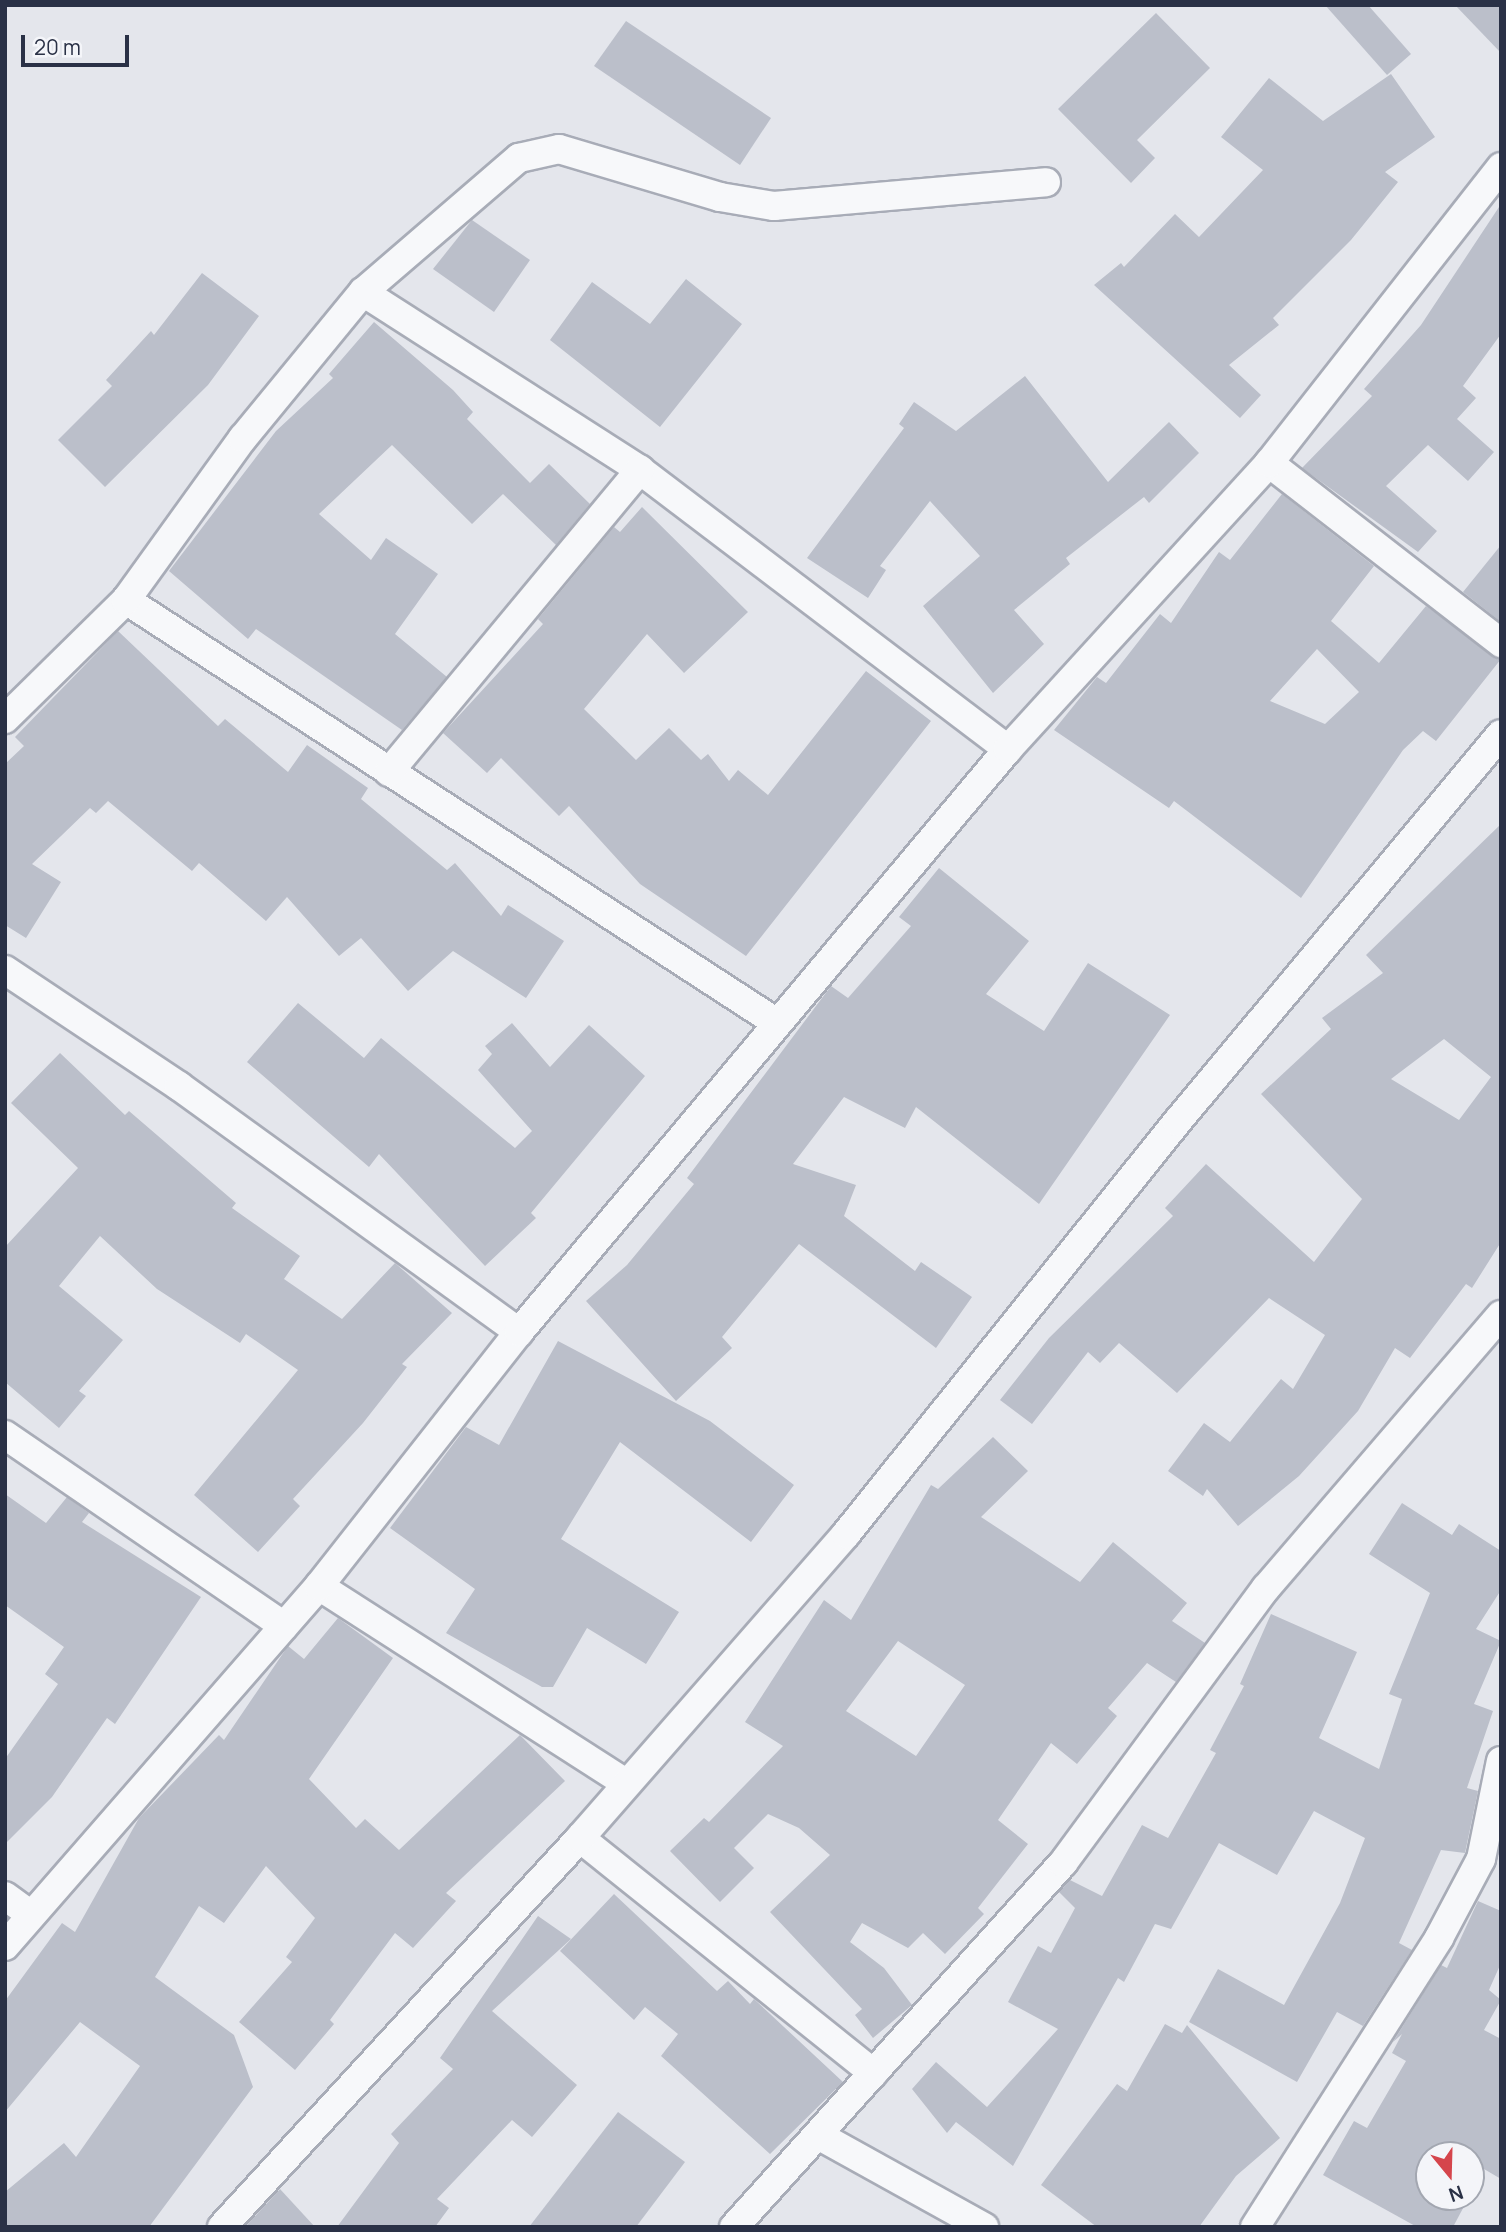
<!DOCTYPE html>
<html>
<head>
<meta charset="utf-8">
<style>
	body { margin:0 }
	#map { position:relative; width:1506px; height:2232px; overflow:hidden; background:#e4e6ec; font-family:Manrope,sans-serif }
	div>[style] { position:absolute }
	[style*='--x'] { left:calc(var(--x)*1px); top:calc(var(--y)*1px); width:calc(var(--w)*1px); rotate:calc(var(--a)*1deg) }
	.building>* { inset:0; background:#bbbfca }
	.roads { filter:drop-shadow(2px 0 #a8acb7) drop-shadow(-2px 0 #a8acb7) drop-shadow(0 2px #a8acb7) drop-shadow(0 -2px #a8acb7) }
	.street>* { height:28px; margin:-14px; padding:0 14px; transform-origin:14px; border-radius:14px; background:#f7f8fa }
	span { translate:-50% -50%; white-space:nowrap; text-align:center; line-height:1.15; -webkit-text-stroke:7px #f4f5f9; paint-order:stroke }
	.frame { position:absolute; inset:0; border:7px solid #2a3146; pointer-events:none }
	.north { position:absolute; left:1415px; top:2141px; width:70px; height:70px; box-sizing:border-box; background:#f4f5f9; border:2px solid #a3a7b1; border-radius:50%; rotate:161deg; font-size:19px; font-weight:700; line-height:28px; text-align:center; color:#2a3146 }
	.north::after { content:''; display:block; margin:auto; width:24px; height:32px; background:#d5454c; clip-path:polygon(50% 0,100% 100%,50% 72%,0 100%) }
	.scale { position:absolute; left:21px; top:35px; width:108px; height:32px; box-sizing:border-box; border:4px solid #2a3146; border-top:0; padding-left:9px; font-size:21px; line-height:24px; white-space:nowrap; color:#2a3146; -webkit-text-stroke:5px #f4f5f9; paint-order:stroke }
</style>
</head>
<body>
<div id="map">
	<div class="building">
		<i style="clip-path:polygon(1325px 5px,1368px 5px,1411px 54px,1387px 75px)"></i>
		<i style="clip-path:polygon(1455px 5px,1501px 5px,1501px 53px)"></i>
		<i style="clip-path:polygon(1156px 13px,1210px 68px,1137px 140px,1155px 158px,1131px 183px,1058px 109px)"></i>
		<i style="clip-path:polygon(626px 21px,771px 118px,740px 165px,594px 66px)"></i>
		<i style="clip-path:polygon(1391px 74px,1435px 137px,1385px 172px,1398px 182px,1351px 240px,1273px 318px,1279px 325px,1229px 365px,1261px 395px,1240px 418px,1094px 285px,1121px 263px,1124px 267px,1175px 214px,1199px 237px,1263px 170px,1221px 137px,1269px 78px,1323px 121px)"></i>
		<i style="clip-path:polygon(1501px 204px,1501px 334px,1463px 386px,1476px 398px,1457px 419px,1494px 452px,1468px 481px,1428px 445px,1386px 486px,1437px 531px,1418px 552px,1302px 468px,1372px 396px,1364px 389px,1421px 325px)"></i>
		<i style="clip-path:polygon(472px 220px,530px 260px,494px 312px,433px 269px)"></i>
		<i style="clip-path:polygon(202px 273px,259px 316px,208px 385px,105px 487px,58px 440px,112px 386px,106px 380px,151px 331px,154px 335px)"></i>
		<i style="clip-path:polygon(686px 279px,742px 324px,660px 427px,550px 340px,592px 282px,650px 324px)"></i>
		<i style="clip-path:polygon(374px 322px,453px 390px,473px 412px,467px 419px,530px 483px,549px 464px,590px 504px,556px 545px,503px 494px,472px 524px,392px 445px,319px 514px,371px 560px,386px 538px,438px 574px,395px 634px,447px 677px,402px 730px,256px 629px,248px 639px,169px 571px,276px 431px,333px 378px,329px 374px)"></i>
		<i style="clip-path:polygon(1025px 376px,1108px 482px,1169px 422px,1199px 453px,1149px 503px,1144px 497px,1066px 558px,1070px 564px,1014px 610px,1044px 644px,993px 693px,923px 606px,980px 556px,930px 501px,880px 566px,886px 570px,868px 598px,807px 558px,904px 428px,899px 424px,914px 402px,956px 431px)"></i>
		<i style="clip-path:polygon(evenodd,1282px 494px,1374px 566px,1331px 621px,1379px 663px,1426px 606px,1501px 659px,1436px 741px,1423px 731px,1403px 750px,1301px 898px,1174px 801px,1169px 808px,1054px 730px,1097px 677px,1106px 683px,1160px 614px,1171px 623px,1219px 552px,1230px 560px,1282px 494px,1317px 649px,1359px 692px,1325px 724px,1270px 701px,1317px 649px)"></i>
		<i style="clip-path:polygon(642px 507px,748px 612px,684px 673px,647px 634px,584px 709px,636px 760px,669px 728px,701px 760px,708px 754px,729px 781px,738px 770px,768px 795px,866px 671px,931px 721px,746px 956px,640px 884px,569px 806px,559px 816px,501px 758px,487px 773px,443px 733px,543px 624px,538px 619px,614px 527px,620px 532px)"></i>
		<i style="clip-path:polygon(1501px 545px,1501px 622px,1463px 592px)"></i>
		<i style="clip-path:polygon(118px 631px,218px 726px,225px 719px,288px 772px,307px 745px,368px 788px,361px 799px,447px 870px,455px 863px,501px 916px,508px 905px,564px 941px,526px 998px,453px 951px,408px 991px,361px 938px,339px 956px,287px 897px,266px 921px,199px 863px,192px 871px,108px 801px,96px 813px,90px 808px,32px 864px,61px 882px,26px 938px,5px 925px,5px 764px,24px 746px,15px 737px)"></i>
		<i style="clip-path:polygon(evenodd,1501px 824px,1501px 1242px,1472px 1288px,1466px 1284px,1410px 1358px,1395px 1348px,1358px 1411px,1299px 1476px,1238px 1526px,1207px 1489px,1203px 1496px,1168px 1471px,1204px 1423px,1230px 1442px,1281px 1379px,1293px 1389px,1325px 1335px,1269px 1298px,1177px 1393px,1119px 1343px,1100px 1363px,1088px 1352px,1032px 1424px,1000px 1400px,1049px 1338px,1173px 1216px,1165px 1208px,1206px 1164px,1314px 1262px,1362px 1199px,1261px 1094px,1331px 1029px,1322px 1018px,1383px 973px,1366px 955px,1501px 824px,1444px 1039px,1491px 1077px,1459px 1120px,1391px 1079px,1444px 1039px)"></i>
		<i style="clip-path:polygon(939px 868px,1029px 941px,986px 994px,1044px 1031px,1088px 963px,1170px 1015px,1039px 1204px,916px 1107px,905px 1128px,844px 1097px,793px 1164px,856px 1185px,844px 1216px,915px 1271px,921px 1262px,972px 1297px,936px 1348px,799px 1244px,722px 1337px,732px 1348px,676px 1401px,586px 1301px,627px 1265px,694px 1184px,687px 1178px,831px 986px,848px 998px,911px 926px,899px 917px)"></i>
		<i style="clip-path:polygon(298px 1003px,364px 1058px,381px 1038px,515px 1148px,532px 1131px,478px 1070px,492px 1054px,485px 1046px,512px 1023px,550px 1067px,589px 1025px,645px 1076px,531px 1213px,536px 1218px,485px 1266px,379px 1154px,369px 1167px,247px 1062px)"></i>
		<i style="clip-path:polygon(60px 1053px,125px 1115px,129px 1111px,236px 1203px,232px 1208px,300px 1256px,284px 1279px,342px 1319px,395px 1263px,452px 1313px,402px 1364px,407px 1367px,363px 1423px,293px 1499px,300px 1506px,258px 1552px,194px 1495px,298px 1370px,246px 1334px,240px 1343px,157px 1289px,100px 1236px,59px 1286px,123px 1340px,79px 1391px,86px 1396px,59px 1428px,5px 1382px,5px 1247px,78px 1168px,11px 1103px)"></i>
		<i style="clip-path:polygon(558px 1341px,710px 1421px,794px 1485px,751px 1542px,620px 1442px,561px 1539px,679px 1612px,646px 1664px,587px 1628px,553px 1687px,542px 1687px,446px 1633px,475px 1589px,390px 1528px,466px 1427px,499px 1445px)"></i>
		<i style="clip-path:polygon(evenodd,993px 1437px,1028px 1471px,981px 1517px,1080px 1582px,1113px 1542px,1187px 1603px,1172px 1621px,1205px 1643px,1176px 1682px,1147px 1663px,1108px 1708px,1117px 1716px,1077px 1764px,1051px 1743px,998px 1820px,1028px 1844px,978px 1908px,984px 1914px,945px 1954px,923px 1933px,908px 1948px,862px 1923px,850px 1942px,884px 1968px,912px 2005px,873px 2038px,855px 2015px,862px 2009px,770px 1912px,830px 1855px,799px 1828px,768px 1814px,734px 1848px,754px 1868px,720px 1902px,670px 1851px,704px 1818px,709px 1822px,783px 1746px,745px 1722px,824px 1600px,851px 1620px,931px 1485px,938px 1489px,993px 1437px,898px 1641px,965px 1685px,916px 1756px,846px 1711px,898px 1641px)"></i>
		<i style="clip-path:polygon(5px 1494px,46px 1523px,67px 1497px,89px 1513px,82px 1522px,201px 1597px,115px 1724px,107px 1718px,52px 1797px,5px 1844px,5px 1759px,58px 1684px,45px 1674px,64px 1647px,5px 1605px)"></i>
		<i style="clip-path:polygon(1402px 1503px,1452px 1535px,1459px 1524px,1501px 1551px,1501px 1590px,1476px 1629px,1501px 1641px,1474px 1704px,1493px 1711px,1467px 1788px,1478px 1791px,1465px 1853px,1441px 1850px,1399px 1943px,1412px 1950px,1363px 2026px,1337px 2012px,1297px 2082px,1189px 2022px,1218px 1969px,1284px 2005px,1340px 1903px,1365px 1838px,1314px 1811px,1277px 1875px,1219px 1843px,1171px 1929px,1155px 1924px,1124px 1982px,1118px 1978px,1013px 2166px,956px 2122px,947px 2133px,912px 2089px,936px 2062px,987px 2107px,1058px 2029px,1008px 2002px,1038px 1946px,1051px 1953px,1075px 1908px,1059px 1892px,1070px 1880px,1102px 1896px,1142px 1825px,1168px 1838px,1216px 1753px,1210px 1750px,1244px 1686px,1240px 1684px,1271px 1614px,1357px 1652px,1319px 1738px,1379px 1769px,1402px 1699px,1389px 1694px,1430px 1593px,1369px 1554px)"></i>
		<i style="clip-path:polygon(338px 1618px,393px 1658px,309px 1779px,356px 1828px,365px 1819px,399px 1850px,520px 1735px,565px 1781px,446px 1893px,456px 1901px,413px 1948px,395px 1933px,330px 2020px,334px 2024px,295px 2070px,239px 2022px,292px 1962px,286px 1957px,315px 1918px,266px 1866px,224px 1923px,199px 1906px,155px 1977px,234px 2035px,253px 2087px,149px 2227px,5px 2227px,5px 2192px,64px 2143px,76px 2157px,140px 2066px,80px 2022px,5px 2112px,5px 2001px,62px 1923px,75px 1932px,139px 1818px,219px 1735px,224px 1740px,288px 1646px,304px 1659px)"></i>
		<i style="clip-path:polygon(614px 1894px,717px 1991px,728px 1981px,750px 2004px,754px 1999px,843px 2082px,770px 2154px,661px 2056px,678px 2034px,645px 2007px,634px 2020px,560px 1951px)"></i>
		<i style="clip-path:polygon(1478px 1901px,1501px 1911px,1501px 1963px,1489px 1990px,1501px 2000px,1484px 2030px,1501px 2039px,1501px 2179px,1484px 2169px,1471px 2194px,1471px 2155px,1429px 2155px,1429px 2197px,1469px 2197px,1453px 2227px,1417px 2227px,1323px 2175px,1354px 2121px,1367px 2128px,1406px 2061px,1392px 2053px,1402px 2034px,1393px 2042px,1441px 1965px,1447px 1968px)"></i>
		<i style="clip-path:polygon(538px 1916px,571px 1939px,492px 2011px,577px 2085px,532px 2137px,512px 2120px,437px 2199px,449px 2208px,435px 2227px,337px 2227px,399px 2143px,391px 2134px,453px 2069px,440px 2058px)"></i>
		<i style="clip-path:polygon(1165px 2024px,1182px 2033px,1187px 2025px,1280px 2138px,1236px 2176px,1199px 2227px,1097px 2227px,1041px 2185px,1117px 2084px,1127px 2091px)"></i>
		<i style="clip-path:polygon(618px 2112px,685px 2162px,636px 2227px,529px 2227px)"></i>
		<i style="clip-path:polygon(280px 2189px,315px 2227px,245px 2227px)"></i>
	</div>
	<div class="roads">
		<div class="street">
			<i style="--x:363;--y:292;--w:329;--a:32.7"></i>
			<i style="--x:640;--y:470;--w:462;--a:37.2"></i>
			<i style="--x:1269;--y:463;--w:294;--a:37.8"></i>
			<i style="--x:126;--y:600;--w:776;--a:33.01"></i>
			<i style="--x:5;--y:719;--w:170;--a:-44.5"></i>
			<i style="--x:126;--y:600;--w:200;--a:-54.2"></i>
			<i style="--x:243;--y:438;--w:189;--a:-50.6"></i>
			<i style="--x:363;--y:292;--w:206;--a:-40.7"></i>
			<i style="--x:519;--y:158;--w:41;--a:-12.7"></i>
			<i style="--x:559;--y:149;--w:168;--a:16.6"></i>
			<i style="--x:720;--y:197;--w:55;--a:9.5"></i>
			<i style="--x:774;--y:206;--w:273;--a:-5"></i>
			<i style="--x:389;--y:772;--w:393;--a:-50.3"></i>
			<i style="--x:5;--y:970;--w:209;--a:33.7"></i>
			<i style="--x:179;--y:1086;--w:420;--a:35.9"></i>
			<i style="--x:5;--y:1435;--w:338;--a:34.4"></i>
			<i style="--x:319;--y:1586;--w:363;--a:32.7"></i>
			<i style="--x:580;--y:1838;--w:376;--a:38.7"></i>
			<i style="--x:5;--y:1896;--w:31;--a:36"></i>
			<i style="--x:5;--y:1946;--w:478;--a:-48.9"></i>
			<i style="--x:319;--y:1586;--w:323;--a:-51.8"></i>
			<i style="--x:519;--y:1332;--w:761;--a:-50.01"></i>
			<i style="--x:1008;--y:749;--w:387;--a:-47.6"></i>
			<i style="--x:1269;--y:463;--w:376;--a:-51.9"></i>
			<i style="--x:818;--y:2135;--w:190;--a:29"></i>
			<i style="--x:222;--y:2227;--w:529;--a:-47.38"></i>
			<i style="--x:580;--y:1838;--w:404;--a:-48.8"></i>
			<i style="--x:846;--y:1534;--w:528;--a:-51.22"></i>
			<i style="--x:1177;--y:1122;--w:505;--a:-50.14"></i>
			<i style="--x:734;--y:2227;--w:491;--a:-47.9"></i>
			<i style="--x:1063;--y:1863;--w:342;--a:-53.6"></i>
			<i style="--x:1266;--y:1588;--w:360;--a:-49.3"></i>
			<i style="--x:1255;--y:2227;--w:343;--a:-57.5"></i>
			<i style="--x:1439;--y:1938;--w:89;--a:-62"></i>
			<i style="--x:1481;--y:1859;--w:100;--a:-78.5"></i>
		</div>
	</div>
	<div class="frame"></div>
	<div class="north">N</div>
	<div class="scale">20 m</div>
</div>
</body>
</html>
